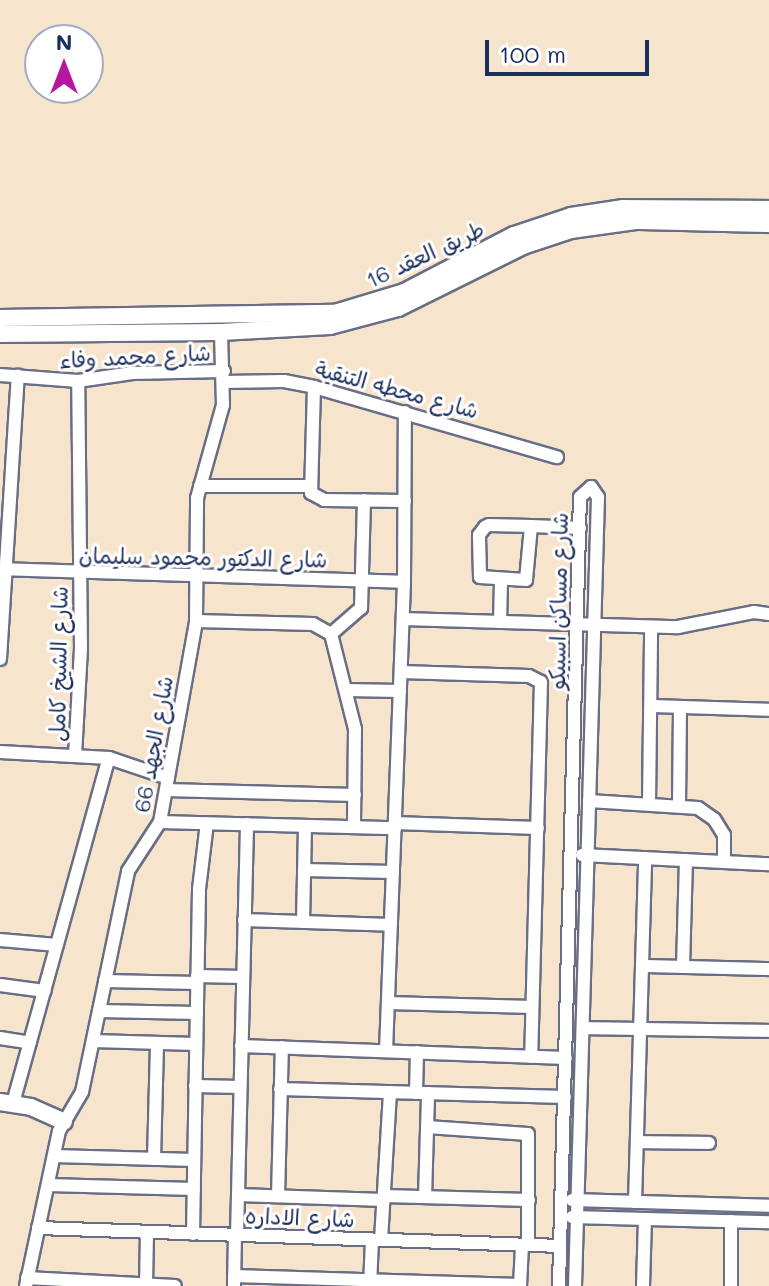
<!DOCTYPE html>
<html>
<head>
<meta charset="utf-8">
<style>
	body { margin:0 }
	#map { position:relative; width:769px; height:1286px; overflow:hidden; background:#f6e4cd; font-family:Mali,"Playpen Sans Arabic",sans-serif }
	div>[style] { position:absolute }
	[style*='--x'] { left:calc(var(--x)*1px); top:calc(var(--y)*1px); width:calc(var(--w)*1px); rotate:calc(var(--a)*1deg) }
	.roads { filter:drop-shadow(2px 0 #686e85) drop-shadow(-2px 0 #686e85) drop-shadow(0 2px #686e85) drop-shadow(0 -2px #686e85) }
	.street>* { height:12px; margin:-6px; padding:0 6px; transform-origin:6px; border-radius:6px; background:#fff }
	.secondary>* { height:16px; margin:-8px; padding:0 8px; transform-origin:8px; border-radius:8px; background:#fff }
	span { translate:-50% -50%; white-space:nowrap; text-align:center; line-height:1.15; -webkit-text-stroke:6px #fff; paint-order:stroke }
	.street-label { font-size:22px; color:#1b2f5e }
	.north { position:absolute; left:24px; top:24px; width:80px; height:80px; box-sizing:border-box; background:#fff; border:2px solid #a4acbf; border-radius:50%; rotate:0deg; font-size:22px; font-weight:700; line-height:32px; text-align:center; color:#1b2f5e }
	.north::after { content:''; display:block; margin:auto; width:28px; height:36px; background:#b5179e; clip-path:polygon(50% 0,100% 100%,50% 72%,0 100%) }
	.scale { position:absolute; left:485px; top:40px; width:164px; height:36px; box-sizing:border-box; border:4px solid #1b2f5e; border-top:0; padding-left:10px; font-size:24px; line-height:28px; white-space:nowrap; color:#1b2f5e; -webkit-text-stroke:6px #fff; paint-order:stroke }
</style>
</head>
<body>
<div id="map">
	<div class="roads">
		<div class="street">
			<i style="--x:0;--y:375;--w:78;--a:4.4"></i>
			<i style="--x:78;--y:381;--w:55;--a:-8.4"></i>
			<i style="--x:132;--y:373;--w:92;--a:-1.2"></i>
			<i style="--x:224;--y:382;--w:60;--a:-1"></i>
			<i style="--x:284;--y:381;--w:31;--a:11"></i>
			<i style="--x:314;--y:387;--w:253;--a:16.1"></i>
			<i style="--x:314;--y:387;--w:106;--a:91.6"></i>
			<i style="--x:311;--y:493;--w:15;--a:28"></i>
			<i style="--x:324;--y:500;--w:81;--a:0.7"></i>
			<i style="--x:200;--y:486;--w:109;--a:0"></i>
			<i style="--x:531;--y:526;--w:54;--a:95.3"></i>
			<i style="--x:526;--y:580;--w:46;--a:-176.3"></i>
			<i style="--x:480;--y:577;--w:42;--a:-91.4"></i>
			<i style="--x:479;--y:535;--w:10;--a:-53"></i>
			<i style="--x:485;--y:527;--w:4;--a:-27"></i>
			<i style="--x:489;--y:525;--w:42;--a:1.4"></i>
			<i style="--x:531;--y:526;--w:49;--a:2.3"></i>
			<i style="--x:0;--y:569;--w:404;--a:1.8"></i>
			<i style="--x:403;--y:619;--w:275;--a:1.7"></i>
			<i style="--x:678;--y:627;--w:77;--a:-11.2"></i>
			<i style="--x:754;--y:612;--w:15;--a:8"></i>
			<i style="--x:196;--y:621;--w:117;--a:1.5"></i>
			<i style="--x:313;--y:624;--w:21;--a:29"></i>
			<i style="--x:331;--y:634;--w:98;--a:75.8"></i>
			<i style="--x:355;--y:729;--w:98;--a:90.6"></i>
			<i style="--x:500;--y:622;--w:41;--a:-88.6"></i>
			<i style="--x:331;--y:634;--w:40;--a:-41"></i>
			<i style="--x:361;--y:608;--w:108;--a:-88.4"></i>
			<i style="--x:0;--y:659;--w:284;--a:-86.4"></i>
			<i style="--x:401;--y:672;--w:128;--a:1.8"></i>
			<i style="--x:529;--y:676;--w:13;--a:27"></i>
			<i style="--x:541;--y:682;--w:375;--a:91.5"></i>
			<i style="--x:346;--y:690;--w:54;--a:1.1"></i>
			<i style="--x:651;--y:706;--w:118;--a:1.9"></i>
			<i style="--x:0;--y:752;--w:109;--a:3.2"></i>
			<i style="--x:109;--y:758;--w:62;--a:18.7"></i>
			<i style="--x:75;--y:756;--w:107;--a:-86.8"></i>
			<i style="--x:81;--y:649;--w:268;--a:-90.6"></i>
			<i style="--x:166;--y:790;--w:189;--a:1.5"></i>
			<i style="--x:589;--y:801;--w:109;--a:3.7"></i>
			<i style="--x:698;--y:808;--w:19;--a:35"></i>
			<i style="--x:714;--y:819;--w:19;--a:58"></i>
			<i style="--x:724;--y:835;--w:27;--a:90"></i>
			<i style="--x:649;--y:803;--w:176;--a:-89.3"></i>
			<i style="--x:679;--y:804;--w:97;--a:-89.4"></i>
			<i style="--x:160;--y:822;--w:235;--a:1.5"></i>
			<i style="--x:395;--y:823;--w:143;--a:2"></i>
			<i style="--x:582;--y:855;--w:187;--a:2.8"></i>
			<i style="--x:304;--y:870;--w:89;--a:1.3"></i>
			<i style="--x:244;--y:920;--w:147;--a:1.9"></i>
			<i style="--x:303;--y:922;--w:96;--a:-88.8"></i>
			<i style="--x:0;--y:940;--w:57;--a:5"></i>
			<i style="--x:642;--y:966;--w:127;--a:1.4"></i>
			<i style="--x:683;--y:967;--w:107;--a:-88.4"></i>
			<i style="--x:197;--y:976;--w:46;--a:1.2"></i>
			<i style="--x:105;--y:981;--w:92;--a:1.2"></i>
			<i style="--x:0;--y:985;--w:45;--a:7.6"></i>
			<i style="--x:388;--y:1003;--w:144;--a:1.6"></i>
			<i style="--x:99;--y:1011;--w:98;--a:1.2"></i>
			<i style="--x:583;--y:1028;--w:186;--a:0.9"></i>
			<i style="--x:0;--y:1038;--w:30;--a:9"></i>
			<i style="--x:93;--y:1041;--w:103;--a:1.7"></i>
			<i style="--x:241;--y:1046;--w:325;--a:2.1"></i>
			<i style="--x:386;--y:1051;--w:469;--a:-87.8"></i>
			<i style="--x:404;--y:582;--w:170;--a:-89.7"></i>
			<i style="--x:195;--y:1086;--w:45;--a:1.3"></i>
			<i style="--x:280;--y:1089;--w:285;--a:1.6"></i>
			<i style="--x:416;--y:1093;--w:41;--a:-88.6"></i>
			<i style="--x:13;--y:1103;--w:358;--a:-74.5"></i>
			<i style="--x:427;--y:1127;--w:101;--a:4"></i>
			<i style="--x:528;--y:1134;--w:111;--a:90"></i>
			<i style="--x:637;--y:1142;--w:72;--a:0.8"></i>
			<i style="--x:54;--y:1156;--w:140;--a:1.6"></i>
			<i style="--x:154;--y:1159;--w:116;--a:-88.5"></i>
			<i style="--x:48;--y:1185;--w:146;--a:1.6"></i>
			<i style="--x:238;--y:1195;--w:146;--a:2"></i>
			<i style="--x:278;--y:1196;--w:149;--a:-88.5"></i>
			<i style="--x:384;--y:1196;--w:145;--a:1.6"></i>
			<i style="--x:425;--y:1197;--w:104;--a:-88.3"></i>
			<i style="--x:572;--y:1200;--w:197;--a:1.7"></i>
			<i style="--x:635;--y:1202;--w:344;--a:-88.3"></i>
			<i style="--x:572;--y:1217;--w:197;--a:1.5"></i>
			<i style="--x:38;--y:1228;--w:522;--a:1.97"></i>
			<i style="--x:193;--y:1234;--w:345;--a:-89"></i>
			<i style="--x:199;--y:889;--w:66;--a:-83.1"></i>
			<i style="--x:237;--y:1235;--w:411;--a:-88.6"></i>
			<i style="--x:381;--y:1240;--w:148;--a:-86.5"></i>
			<i style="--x:234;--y:1276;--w:286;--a:1.8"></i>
			<i style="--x:27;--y:1278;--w:148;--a:3.1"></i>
			<i style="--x:146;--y:1285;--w:53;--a:-88.9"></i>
			<i style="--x:26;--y:1286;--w:158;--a:-78"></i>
			<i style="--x:59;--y:1131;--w:45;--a:-59.5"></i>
			<i style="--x:82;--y:1092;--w:226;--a:-78.2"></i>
			<i style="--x:128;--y:871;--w:59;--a:-56.9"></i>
			<i style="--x:160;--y:822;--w:204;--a:-79.8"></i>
			<i style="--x:196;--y:621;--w:123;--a:-89.5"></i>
			<i style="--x:197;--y:498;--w:97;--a:-74.4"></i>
			<i style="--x:223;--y:405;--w:73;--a:-91.6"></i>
			<i style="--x:234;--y:1286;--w:51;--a:-88.9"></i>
			<i style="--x:370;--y:1286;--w:46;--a:-87.5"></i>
			<i style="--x:520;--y:1286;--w:41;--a:-87.2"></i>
			<i style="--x:559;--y:1286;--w:789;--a:-88.48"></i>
			<i style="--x:580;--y:497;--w:15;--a:-42"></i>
			<i style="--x:591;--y:487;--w:12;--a:55"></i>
			<i style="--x:598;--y:497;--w:789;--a:91.67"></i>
			<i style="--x:643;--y:1286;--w:67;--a:-88.3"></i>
			<i style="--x:731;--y:1286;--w:65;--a:-90"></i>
		</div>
		<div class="secondary">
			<i style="--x:0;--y:318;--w:335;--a:-0.9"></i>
			<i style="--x:335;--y:313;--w:72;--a:-16.9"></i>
			<i style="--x:404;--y:292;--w:124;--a:-27.4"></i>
			<i style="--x:514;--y:235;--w:60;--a:-18.4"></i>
			<i style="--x:571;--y:216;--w:53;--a:-8.7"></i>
			<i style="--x:623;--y:208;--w:146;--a:0.4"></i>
			<i style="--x:0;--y:334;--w:221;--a:-0.5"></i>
			<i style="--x:221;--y:332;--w:109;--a:-3.2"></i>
			<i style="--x:330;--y:326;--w:70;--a:-14.8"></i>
			<i style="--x:398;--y:308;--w:140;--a:-26.4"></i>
			<i style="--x:523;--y:246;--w:51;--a:-18.4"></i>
			<i style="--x:571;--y:230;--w:67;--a:-7.8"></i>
			<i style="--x:637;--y:221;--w:132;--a:1.3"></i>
			<i style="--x:0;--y:1102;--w:31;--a:9"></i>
			<i style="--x:31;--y:1107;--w:36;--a:24"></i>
		</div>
	</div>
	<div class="street-label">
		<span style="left:425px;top:254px;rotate:-25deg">طريق العقد 16</span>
		<span style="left:135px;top:356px;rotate:-3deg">شارع محمد وفاء</span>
		<span style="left:397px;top:389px;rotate:15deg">شارع محطه التنقية</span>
		<span style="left:203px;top:557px;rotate:1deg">شارع الدكتور محمود سليمان</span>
		<span style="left:558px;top:601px;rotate:-89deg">شارع مساكن اسبيكو</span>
		<span style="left:58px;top:664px;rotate:-89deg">شارع الشيخ كامل</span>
		<span style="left:153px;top:744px;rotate:-80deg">شارع الجهد 66</span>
		<span style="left:300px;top:1217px;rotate:2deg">شارع الاداره</span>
	</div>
	<div class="north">N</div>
	<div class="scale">100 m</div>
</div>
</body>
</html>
